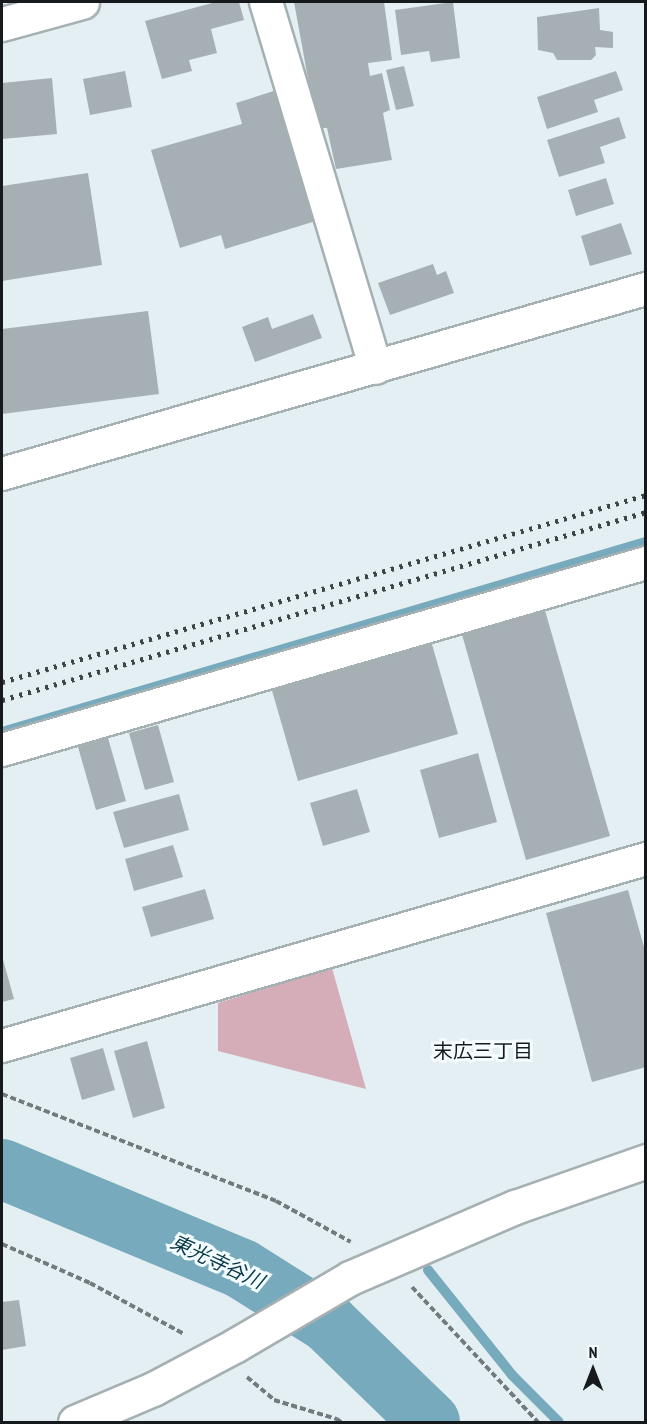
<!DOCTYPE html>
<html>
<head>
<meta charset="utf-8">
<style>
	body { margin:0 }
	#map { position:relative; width:647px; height:1424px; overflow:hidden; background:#e4eff3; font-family:"PT Sans Narrow","Noto Sans JP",sans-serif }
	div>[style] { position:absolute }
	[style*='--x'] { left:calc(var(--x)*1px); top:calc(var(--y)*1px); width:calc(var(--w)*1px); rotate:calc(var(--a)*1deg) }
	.green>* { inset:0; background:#d5adb8 }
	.stream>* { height:10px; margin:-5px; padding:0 5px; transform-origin:5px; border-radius:5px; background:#76aabc }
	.river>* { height:60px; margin:-30px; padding:0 30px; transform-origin:30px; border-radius:30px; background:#76aabc }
	.building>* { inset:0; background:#a6b0b4 }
	.path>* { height:4px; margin-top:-2px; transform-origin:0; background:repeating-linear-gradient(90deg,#737a7d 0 6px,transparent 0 9px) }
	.roads { filter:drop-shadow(2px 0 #a5b0b3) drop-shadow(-2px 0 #a5b0b3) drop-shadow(0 2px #a5b0b3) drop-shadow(0 -2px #a5b0b3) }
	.street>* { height:32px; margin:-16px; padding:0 16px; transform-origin:16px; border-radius:16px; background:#fff }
	.secondary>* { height:33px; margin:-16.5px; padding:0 16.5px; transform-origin:16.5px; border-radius:16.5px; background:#fff }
	.rail>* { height:4.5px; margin-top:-2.25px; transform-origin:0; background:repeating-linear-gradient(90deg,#3f4547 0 3px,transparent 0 9px) }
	span { translate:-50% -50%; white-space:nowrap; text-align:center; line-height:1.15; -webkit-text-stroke:6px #f3fcff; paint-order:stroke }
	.neighbourhood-label { font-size:20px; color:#161a1c }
	.water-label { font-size:20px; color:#063744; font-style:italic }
	.frame { position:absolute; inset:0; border:3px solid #161a1c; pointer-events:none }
	.north { position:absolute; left:563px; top:1340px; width:60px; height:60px; -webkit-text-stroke:4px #f3fcff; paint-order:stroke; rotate:0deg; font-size:16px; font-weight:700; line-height:24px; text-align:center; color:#161a1c }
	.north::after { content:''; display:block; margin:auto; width:21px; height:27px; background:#161a1c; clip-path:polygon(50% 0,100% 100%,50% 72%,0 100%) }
</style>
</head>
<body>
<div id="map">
	<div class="green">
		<i style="clip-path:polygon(332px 968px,366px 1089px,218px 1051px,218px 1003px)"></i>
	</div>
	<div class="stream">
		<i style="--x:2;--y:732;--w:671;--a:-16.44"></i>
		<i style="--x:428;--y:1270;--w:134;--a:51.3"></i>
		<i style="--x:512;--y:1375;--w:66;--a:45"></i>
	</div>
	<div class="river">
		<i style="--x:2;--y:1169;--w:260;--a:22.6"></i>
		<i style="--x:242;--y:1269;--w:102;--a:32.1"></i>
		<i style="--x:328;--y:1323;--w:142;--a:44.1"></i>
	</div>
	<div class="building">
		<i style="clip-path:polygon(216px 2px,239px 2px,244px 20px,211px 29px,217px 53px,189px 60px,192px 71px,162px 79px,145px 21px)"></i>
		<i style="clip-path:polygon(294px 2px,384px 2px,392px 60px,368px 63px,370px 76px,382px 73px,390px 110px,383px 113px,392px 160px,336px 169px,327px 128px,317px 128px)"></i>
		<i style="clip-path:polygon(453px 2px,460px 58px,431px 62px,429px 51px,401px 55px,395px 10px)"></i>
		<i style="clip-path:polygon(599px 8px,600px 30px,613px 32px,613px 48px,595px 47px,596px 55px,591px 60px,557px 60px,553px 53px,538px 50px,537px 17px)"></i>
		<i style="clip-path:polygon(404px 66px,414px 106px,396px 110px,386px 70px)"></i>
		<i style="clip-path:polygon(125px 71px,132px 107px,90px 115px,83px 79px)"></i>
		<i style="clip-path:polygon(616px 71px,623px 90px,594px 100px,598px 112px,547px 129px,537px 97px)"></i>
		<i style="clip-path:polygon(52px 78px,57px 134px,2px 139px,2px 83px)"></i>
		<i style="clip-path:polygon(280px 89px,319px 220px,225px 249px,221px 235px,180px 248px,151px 150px,242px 124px,236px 103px)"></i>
		<i style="clip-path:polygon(619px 117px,626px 138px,600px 147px,605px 163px,559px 177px,547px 140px)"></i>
		<i style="clip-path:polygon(88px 173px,102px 265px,2px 281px,2px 186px)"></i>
		<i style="clip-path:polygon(606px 178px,614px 204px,576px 216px,568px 190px)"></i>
		<i style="clip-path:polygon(621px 223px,632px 254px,590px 266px,581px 236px)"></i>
		<i style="clip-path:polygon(433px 264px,437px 275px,446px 271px,454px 293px,390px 315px,378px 283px)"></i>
		<i style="clip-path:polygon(148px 311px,159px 394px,2px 414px,2px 329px)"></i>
		<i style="clip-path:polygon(313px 314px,322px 338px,255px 362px,242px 327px,268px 317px,272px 329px)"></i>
		<i style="clip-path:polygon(544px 607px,610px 836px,526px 860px,461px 631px)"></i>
		<i style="clip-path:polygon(431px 641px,458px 734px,298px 781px,271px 687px)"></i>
		<i style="clip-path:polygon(158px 725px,174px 782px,145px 790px,129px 733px)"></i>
		<i style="clip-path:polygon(108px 738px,126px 801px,96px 810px,78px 747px)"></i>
		<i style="clip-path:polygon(478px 753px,497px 822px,439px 838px,420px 770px)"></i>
		<i style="clip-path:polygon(357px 789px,370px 832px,323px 846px,310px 803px)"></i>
		<i style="clip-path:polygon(179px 794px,189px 830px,124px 848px,113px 812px)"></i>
		<i style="clip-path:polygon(173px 845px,183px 877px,134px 891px,125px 859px)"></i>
		<i style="clip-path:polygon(205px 889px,214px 919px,151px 937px,142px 907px)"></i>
		<i style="clip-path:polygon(628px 890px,646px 954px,646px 1067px,592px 1082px,546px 913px)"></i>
		<i style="clip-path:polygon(2px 956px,14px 999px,2px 1002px)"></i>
		<i style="clip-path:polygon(147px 1041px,165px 1108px,133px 1118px,114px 1051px)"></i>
		<i style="clip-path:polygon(103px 1048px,115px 1090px,82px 1100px,70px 1058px)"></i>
		<i style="clip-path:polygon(19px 1300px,26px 1346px,2px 1350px,2px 1302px)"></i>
	</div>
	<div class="path">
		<i style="--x:2;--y:1094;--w:294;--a:21.3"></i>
		<i style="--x:276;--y:1201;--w:85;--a:28.7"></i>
		<i style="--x:2;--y:1244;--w:96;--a:23.9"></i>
		<i style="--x:90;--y:1283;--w:107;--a:28.5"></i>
		<i style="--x:412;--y:1287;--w:185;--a:47"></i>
		<i style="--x:247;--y:1377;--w:35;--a:40"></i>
		<i style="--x:274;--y:1400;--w:66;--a:16.8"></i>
		<i style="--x:337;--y:1419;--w:5;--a:37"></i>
	</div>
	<div class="roads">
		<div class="street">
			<i style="--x:266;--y:2;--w:382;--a:73.3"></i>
			<i style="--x:2;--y:474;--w:670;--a:-16.03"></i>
			<i style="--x:2;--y:750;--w:671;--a:-16.19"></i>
			<i style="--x:2;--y:1046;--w:671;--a:-16.19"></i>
		</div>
		<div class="secondary">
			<i style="--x:2;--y:24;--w:83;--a:-15.4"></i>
			<i style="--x:75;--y:1422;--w:85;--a:-22.9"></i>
			<i style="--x:153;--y:1389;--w:94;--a:-27.9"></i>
			<i style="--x:236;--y:1345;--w:132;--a:-30.4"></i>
			<i style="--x:350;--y:1278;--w:180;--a:-23.3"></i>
			<i style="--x:515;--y:1207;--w:139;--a:-19.3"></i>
		</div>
	</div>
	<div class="rail">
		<i style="--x:2;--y:682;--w:671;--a:-16.19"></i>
		<i style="--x:2;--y:700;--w:671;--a:-16.27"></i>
	</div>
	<div class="neighbourhood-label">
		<span style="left:483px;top:1051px">末広三丁目</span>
	</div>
	<div class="water-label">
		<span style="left:217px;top:1262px;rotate:25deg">東光寺谷川</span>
	</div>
	<div class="frame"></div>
	<div class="north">N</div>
</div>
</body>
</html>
